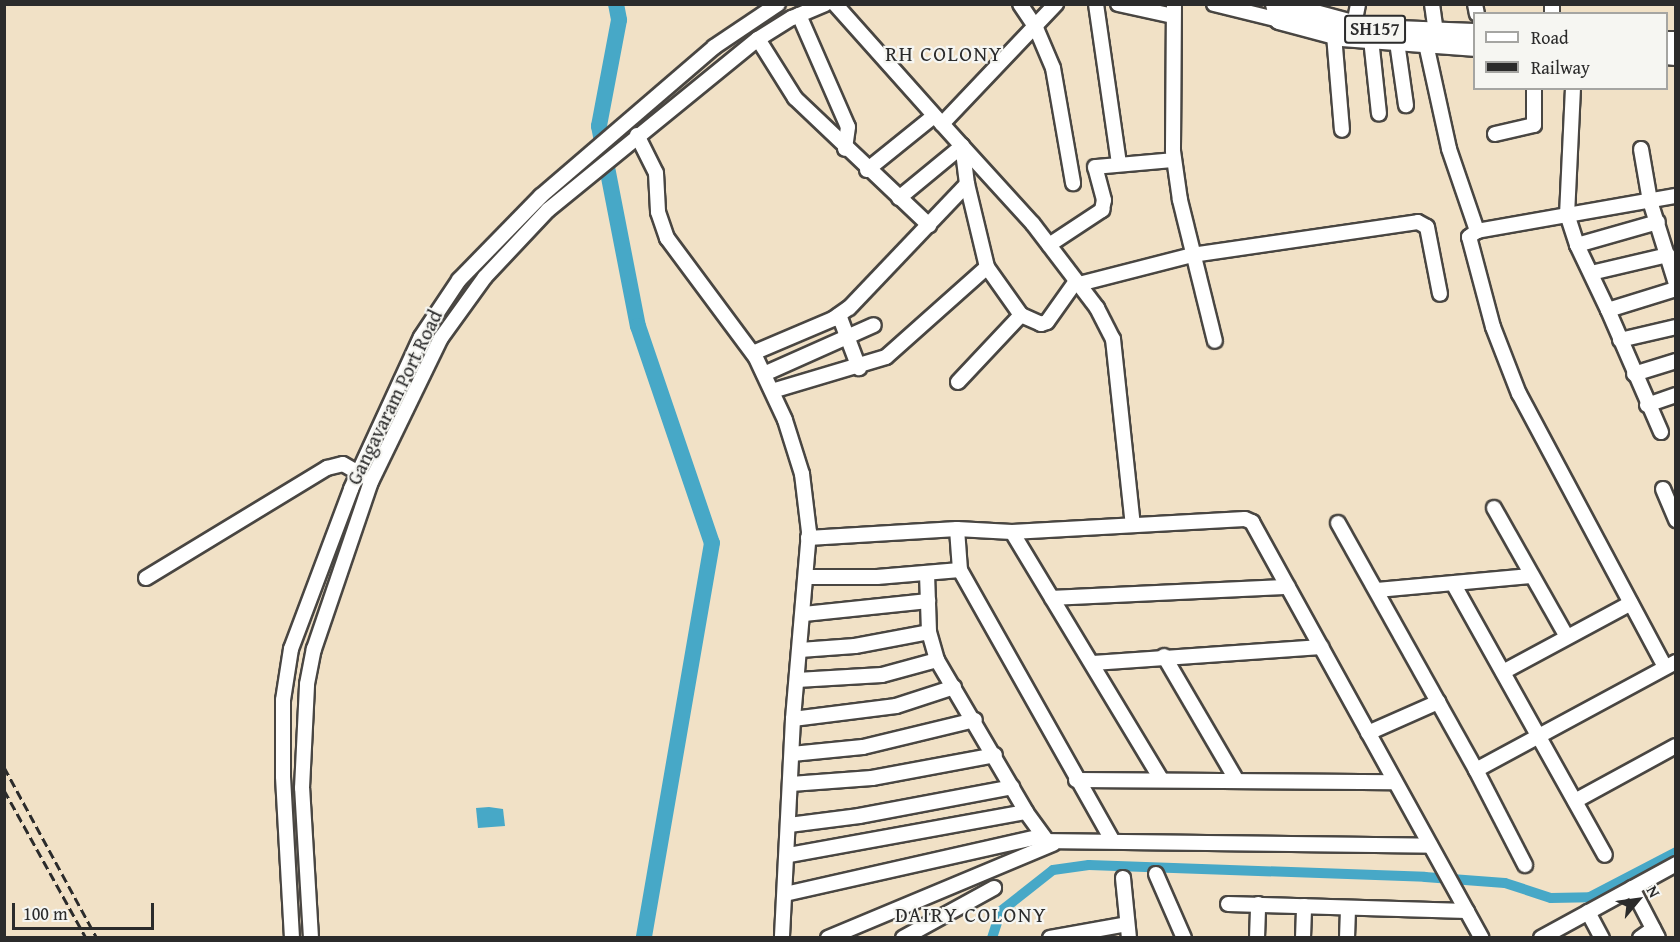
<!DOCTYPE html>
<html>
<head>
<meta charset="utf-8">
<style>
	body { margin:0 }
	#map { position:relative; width:1680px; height:942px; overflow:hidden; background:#f1e1c6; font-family:"Gentium Book Plus",serif }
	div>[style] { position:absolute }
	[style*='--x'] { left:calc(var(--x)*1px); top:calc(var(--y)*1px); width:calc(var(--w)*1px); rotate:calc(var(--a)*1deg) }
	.water>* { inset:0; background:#47a8c7 }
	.canal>* { height:10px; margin:-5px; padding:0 5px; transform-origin:5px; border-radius:5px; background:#47a8c7 }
	.river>* { height:16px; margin:-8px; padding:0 8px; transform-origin:8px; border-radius:8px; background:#47a8c7 }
	.roads { filter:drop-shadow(2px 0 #494642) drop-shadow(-2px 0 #494642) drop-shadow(0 2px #494642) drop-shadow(0 -2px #494642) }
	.minor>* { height:14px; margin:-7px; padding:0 7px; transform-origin:7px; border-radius:7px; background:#fff }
	.major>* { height:18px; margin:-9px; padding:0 9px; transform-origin:9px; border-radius:9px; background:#fff }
	.rail>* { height:3px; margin-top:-1.5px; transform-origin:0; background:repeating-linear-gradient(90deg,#2b2b2b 0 9px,transparent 0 13.5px) }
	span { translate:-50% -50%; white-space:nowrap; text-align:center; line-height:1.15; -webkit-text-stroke:4.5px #f6f6f2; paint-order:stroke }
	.shield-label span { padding:2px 4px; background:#f6f6f2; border:2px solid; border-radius:4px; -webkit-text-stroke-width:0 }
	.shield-label { font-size:18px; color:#2b2b2b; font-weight:700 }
	.street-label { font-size:20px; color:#2b2b2b }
	.neighbourhood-label { font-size:21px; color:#2b2b2b; letter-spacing:1.5px }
	.frame { position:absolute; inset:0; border:6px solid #2b2b2b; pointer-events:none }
	.legend { position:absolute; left:1473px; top:12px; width:195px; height:78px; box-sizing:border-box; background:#f6f6f2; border:2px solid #a5a5a2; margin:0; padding:8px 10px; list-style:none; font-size:18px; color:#2b2b2b }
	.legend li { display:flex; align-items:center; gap:12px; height:30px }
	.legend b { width:30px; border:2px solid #a5a5a2 }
	.north { position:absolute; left:1608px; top:870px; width:60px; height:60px; -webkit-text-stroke:4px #f6f6f2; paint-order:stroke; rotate:61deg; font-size:16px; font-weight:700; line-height:24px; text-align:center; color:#2b2b2b }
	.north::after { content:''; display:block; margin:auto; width:21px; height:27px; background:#2b2b2b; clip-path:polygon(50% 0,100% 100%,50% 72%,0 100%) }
	.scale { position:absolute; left:12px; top:903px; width:142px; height:27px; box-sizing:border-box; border:3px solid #2b2b2b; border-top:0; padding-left:8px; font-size:18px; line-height:21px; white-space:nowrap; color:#2b2b2b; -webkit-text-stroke:4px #f6f6f2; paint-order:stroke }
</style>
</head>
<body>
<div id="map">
	<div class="water">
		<i style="clip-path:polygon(489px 807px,503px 809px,505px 826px,478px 828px,476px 808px)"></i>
	</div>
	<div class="canal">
		<i style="--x:992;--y:938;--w:28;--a:-72"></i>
		<i style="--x:1001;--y:911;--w:66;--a:-38.3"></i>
		<i style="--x:1053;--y:870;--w:36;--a:-8"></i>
		<i style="--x:1089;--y:865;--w:336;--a:2"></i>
		<i style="--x:1425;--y:877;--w:80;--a:4.3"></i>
		<i style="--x:1505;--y:883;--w:48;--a:18.1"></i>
		<i style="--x:1551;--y:898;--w:39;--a:-1"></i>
		<i style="--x:1590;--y:897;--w:97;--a:-27.6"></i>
	</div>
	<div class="river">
		<i style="--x:616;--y:4;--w:16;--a:79"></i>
		<i style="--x:619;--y:20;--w:108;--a:100.7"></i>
		<i style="--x:599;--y:126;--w:204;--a:79"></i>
		<i style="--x:638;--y:326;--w:229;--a:71.2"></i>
		<i style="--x:712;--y:543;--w:401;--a:99.8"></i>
	</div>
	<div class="roads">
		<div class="minor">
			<i style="--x:835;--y:4;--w:161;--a:48.3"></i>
			<i style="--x:1020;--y:4;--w:29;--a:56"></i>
			<i style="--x:1036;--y:28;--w:43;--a:67"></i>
			<i style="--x:1053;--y:68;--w:117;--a:80.1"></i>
			<i style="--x:1096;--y:4;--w:161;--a:81.8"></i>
			<i style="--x:1118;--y:4;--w:56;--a:12.3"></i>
			<i style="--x:1174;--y:4;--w:147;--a:90.4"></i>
			<i style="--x:1173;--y:151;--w:49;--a:81.9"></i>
			<i style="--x:1180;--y:200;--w:145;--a:76.1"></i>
			<i style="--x:1214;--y:4;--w:67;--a:13.8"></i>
			<i style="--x:1432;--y:4;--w:28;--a:82"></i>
			<i style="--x:1475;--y:4;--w:10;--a:79"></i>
			<i style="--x:1552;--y:4;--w:10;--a:90"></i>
			<i style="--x:799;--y:15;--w:122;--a:66.4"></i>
			<i style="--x:848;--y:127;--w:22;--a:98"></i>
			<i style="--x:1354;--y:25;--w:21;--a:-79"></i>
			<i style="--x:1334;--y:35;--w:95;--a:85.2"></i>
			<i style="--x:758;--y:39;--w:70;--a:57.9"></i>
			<i style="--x:795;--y:98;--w:185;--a:43.5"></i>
			<i style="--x:1371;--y:39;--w:75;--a:83.9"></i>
			<i style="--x:1397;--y:42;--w:64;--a:81.9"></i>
			<i style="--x:1426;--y:44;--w:107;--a:77.6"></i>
			<i style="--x:1449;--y:149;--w:87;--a:71.1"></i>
			<i style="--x:1573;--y:88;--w:126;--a:92.7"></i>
			<i style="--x:1567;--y:214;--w:33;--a:72"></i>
			<i style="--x:1577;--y:245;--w:72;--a:64.5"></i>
			<i style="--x:1608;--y:310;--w:71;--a:-17.2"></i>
			<i style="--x:1495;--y:134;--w:40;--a:-13"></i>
			<i style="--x:1534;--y:125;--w:37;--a:-90"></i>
			<i style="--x:637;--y:135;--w:42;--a:63.4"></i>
			<i style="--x:656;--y:173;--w:39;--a:87"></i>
			<i style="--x:658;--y:212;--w:28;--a:71"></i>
			<i style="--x:667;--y:238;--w:149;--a:53.4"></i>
			<i style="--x:756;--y:358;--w:68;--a:64.9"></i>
			<i style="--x:785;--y:420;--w:57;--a:72.5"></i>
			<i style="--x:802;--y:474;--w:58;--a:83.1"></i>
			<i style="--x:809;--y:532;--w:188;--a:94.9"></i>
			<i style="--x:793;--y:719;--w:219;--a:92.9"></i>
			<i style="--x:1641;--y:149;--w:53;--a:80.2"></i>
			<i style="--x:1650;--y:201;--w:87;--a:72.6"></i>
			<i style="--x:867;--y:170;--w:86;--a:-38.9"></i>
			<i style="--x:899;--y:198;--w:82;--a:-39.5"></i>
			<i style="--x:962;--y:146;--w:105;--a:47.7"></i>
			<i style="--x:1033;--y:224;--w:106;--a:52.7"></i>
			<i style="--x:1097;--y:308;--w:35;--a:63"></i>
			<i style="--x:1113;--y:339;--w:187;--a:83.9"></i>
			<i style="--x:1049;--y:245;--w:64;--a:-33.4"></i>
			<i style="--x:1102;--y:210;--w:10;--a:-79"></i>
			<i style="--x:1104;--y:200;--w:34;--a:-105"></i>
			<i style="--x:1095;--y:167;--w:79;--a:-5.1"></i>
			<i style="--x:1577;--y:245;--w:84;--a:-15.9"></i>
			<i style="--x:987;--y:267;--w:59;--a:54.7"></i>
			<i style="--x:1591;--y:273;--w:79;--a:-13.2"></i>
			<i style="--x:1079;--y:284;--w:117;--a:-14.4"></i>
			<i style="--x:1192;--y:255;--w:228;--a:-8.3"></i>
			<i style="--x:1418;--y:222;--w:10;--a:29"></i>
			<i style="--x:1427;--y:227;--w:68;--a:79"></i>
			<i style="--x:1608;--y:310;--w:133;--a:66.5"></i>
			<i style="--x:839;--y:315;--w:57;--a:69.3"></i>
			<i style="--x:1620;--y:340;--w:57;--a:-13.1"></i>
			<i style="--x:753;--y:353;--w:87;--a:-23"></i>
			<i style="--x:833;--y:319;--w:19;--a:-35"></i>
			<i style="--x:849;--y:308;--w:171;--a:-46.4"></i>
			<i style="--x:764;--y:374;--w:120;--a:-24"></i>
			<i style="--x:1634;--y:374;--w:44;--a:-17.2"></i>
			<i style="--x:958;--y:382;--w:92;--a:-46.8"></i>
			<i style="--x:1021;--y:315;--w:22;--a:24"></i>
			<i style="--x:1041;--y:324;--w:6;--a:-18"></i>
			<i style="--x:1047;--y:322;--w:50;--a:-54.7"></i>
			<i style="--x:772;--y:391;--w:119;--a:-16.6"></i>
			<i style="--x:886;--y:357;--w:135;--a:-41.7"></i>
			<i style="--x:987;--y:267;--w:85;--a:-103.5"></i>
			<i style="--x:967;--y:184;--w:38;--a:-97"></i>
			<i style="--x:962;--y:146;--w:30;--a:-132"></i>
			<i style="--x:942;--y:124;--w:166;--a:-46.5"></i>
			<i style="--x:1647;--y:405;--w:31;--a:-19"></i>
			<i style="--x:1663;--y:489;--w:34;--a:67"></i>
			<i style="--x:1494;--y:508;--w:148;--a:60.5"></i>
			<i style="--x:1338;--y:523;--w:283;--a:60.8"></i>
			<i style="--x:1476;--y:770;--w:107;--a:62.7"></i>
			<i style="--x:957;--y:529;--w:41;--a:85.8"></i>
			<i style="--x:960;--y:570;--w:311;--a:60.6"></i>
			<i style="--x:1012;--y:532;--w:288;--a:58.9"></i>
			<i style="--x:808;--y:538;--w:149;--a:-3.5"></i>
			<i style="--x:957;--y:529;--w:55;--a:3.1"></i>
			<i style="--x:1012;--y:532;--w:233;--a:-3.2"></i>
			<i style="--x:1245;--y:519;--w:8;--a:23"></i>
			<i style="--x:1252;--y:522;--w:475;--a:61.1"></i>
			<i style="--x:927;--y:574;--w:58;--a:88"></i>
			<i style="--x:929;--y:632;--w:29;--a:74"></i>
			<i style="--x:937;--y:660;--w:176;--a:59.6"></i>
			<i style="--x:1026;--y:812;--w:36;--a:54"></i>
			<i style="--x:1047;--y:841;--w:383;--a:0.7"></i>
			<i style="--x:807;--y:577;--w:70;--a:0"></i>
			<i style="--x:877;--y:577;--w:83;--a:-4.8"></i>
			<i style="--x:146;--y:578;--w:212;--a:-31.3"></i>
			<i style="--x:327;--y:468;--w:16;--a:-14"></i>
			<i style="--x:343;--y:464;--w:24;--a:30"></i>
			<i style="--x:1454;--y:585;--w:309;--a:60.8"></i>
			<i style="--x:1377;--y:590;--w:154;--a:-5.2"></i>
			<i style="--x:1052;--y:598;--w:236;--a:-2.7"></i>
			<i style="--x:804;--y:614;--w:125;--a:-6"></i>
			<i style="--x:800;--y:650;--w:55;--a:-4.2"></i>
			<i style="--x:855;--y:646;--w:75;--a:-10.7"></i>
			<i style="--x:1164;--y:656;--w:143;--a:59.7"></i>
			<i style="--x:1093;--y:663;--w:229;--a:-4"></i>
			<i style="--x:1665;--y:667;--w:310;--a:-118.1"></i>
			<i style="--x:1519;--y:394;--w:72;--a:-111.2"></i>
			<i style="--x:1493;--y:327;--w:93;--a:-104.9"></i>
			<i style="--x:1469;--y:237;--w:10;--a:-37"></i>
			<i style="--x:1477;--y:231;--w:202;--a:-10"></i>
			<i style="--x:1503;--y:672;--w:145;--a:-28.3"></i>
			<i style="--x:797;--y:680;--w:85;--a:-3.4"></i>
			<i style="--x:882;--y:675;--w:57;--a:-15.3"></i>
			<i style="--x:793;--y:719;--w:104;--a:-7.2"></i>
			<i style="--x:896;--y:706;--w:61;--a:-18.1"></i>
			<i style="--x:1368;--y:733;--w:77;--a:-23.9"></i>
			<i style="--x:792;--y:754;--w:71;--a:-5.6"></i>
			<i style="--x:863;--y:747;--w:115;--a:-13.6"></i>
			<i style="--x:1476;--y:770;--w:227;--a:-28.4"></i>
			<i style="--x:1076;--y:780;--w:319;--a:0.4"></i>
			<i style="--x:791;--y:784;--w:81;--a:-4.2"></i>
			<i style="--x:872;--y:778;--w:125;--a:-10.6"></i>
			<i style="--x:1575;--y:801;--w:115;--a:-28.6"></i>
			<i style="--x:789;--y:825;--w:71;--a:-7.3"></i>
			<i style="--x:859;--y:816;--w:156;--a:-10.7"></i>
			<i style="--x:789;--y:855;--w:241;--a:-10.3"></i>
			<i style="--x:1156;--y:874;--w:70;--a:66.4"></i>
			<i style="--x:1123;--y:878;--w:60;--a:84.3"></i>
			<i style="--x:1632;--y:888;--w:56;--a:62.5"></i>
			<i style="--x:785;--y:894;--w:263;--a:-12.7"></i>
			<i style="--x:1228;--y:904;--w:239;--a:1.7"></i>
			<i style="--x:1588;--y:912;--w:30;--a:62"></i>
			<i style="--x:292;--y:938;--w:162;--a:-93.2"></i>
			<i style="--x:283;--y:776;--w:76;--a:-90"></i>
			<i style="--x:283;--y:700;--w:52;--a:-81.1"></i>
			<i style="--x:291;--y:649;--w:171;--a:-69.4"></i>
			<i style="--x:351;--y:489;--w:167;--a:-65.3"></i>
			<i style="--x:421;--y:337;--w:69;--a:-56.3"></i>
			<i style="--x:459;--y:280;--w:117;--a:-45.7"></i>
			<i style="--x:541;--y:196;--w:228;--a:-40.7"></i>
			<i style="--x:714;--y:47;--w:77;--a:-33.9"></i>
			<i style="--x:311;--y:938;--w:150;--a:-93.4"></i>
			<i style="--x:302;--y:788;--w:104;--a:-87.2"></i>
			<i style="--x:307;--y:684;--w:36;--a:-79"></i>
			<i style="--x:314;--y:649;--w:176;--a:-71.2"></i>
			<i style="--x:371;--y:482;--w:160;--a:-64.1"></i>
			<i style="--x:441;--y:338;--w:75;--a:-54.2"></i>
			<i style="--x:485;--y:277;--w:92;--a:-46.8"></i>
			<i style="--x:548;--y:210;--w:271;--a:-39.2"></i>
			<i style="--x:758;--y:39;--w:40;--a:-32"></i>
			<i style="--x:792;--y:18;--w:36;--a:-23"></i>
			<i style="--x:828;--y:938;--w:244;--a:-22.7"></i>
			<i style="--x:903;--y:938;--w:104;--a:-28.8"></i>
			<i style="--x:1050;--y:938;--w:78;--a:-10.3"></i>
			<i style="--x:1257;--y:938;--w:34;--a:-88"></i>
			<i style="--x:1303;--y:938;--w:32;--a:-88"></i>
			<i style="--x:1347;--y:938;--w:29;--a:-88"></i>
			<i style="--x:1541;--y:938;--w:154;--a:-28.7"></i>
			<i style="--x:1640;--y:938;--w:16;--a:-35"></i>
		</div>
		<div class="major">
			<i style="--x:1275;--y:4;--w:16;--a:76"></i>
			<i style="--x:1279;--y:20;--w:65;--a:15.1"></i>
			<i style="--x:1342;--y:37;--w:132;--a:4.3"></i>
			<i style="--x:1278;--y:4;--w:96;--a:15"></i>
			<i style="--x:1371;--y:29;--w:103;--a:2.2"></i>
			<i style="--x:1666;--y:41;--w:10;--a:0"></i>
			<i style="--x:1666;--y:55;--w:10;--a:6"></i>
		</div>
	</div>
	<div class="rail">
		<i style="--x:4;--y:767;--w:195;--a:61.5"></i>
		<i style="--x:4;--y:790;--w:169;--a:61"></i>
	</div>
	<div class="shield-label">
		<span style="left:1375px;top:29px">SH157</span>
	</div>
	<div class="street-label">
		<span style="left:394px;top:397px;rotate:-64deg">Gangavaram Port Road</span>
	</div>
	<div class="neighbourhood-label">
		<span style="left:944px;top:54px">RH COLONY</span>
		<span style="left:971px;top:915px">DAIRY COLONY</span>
	</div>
	<div class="frame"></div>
	<ul class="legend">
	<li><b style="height:8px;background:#fff"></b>Road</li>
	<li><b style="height:8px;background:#2b2b2b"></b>Railway</li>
	</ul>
	<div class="north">N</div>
	<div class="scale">100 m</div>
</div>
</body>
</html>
